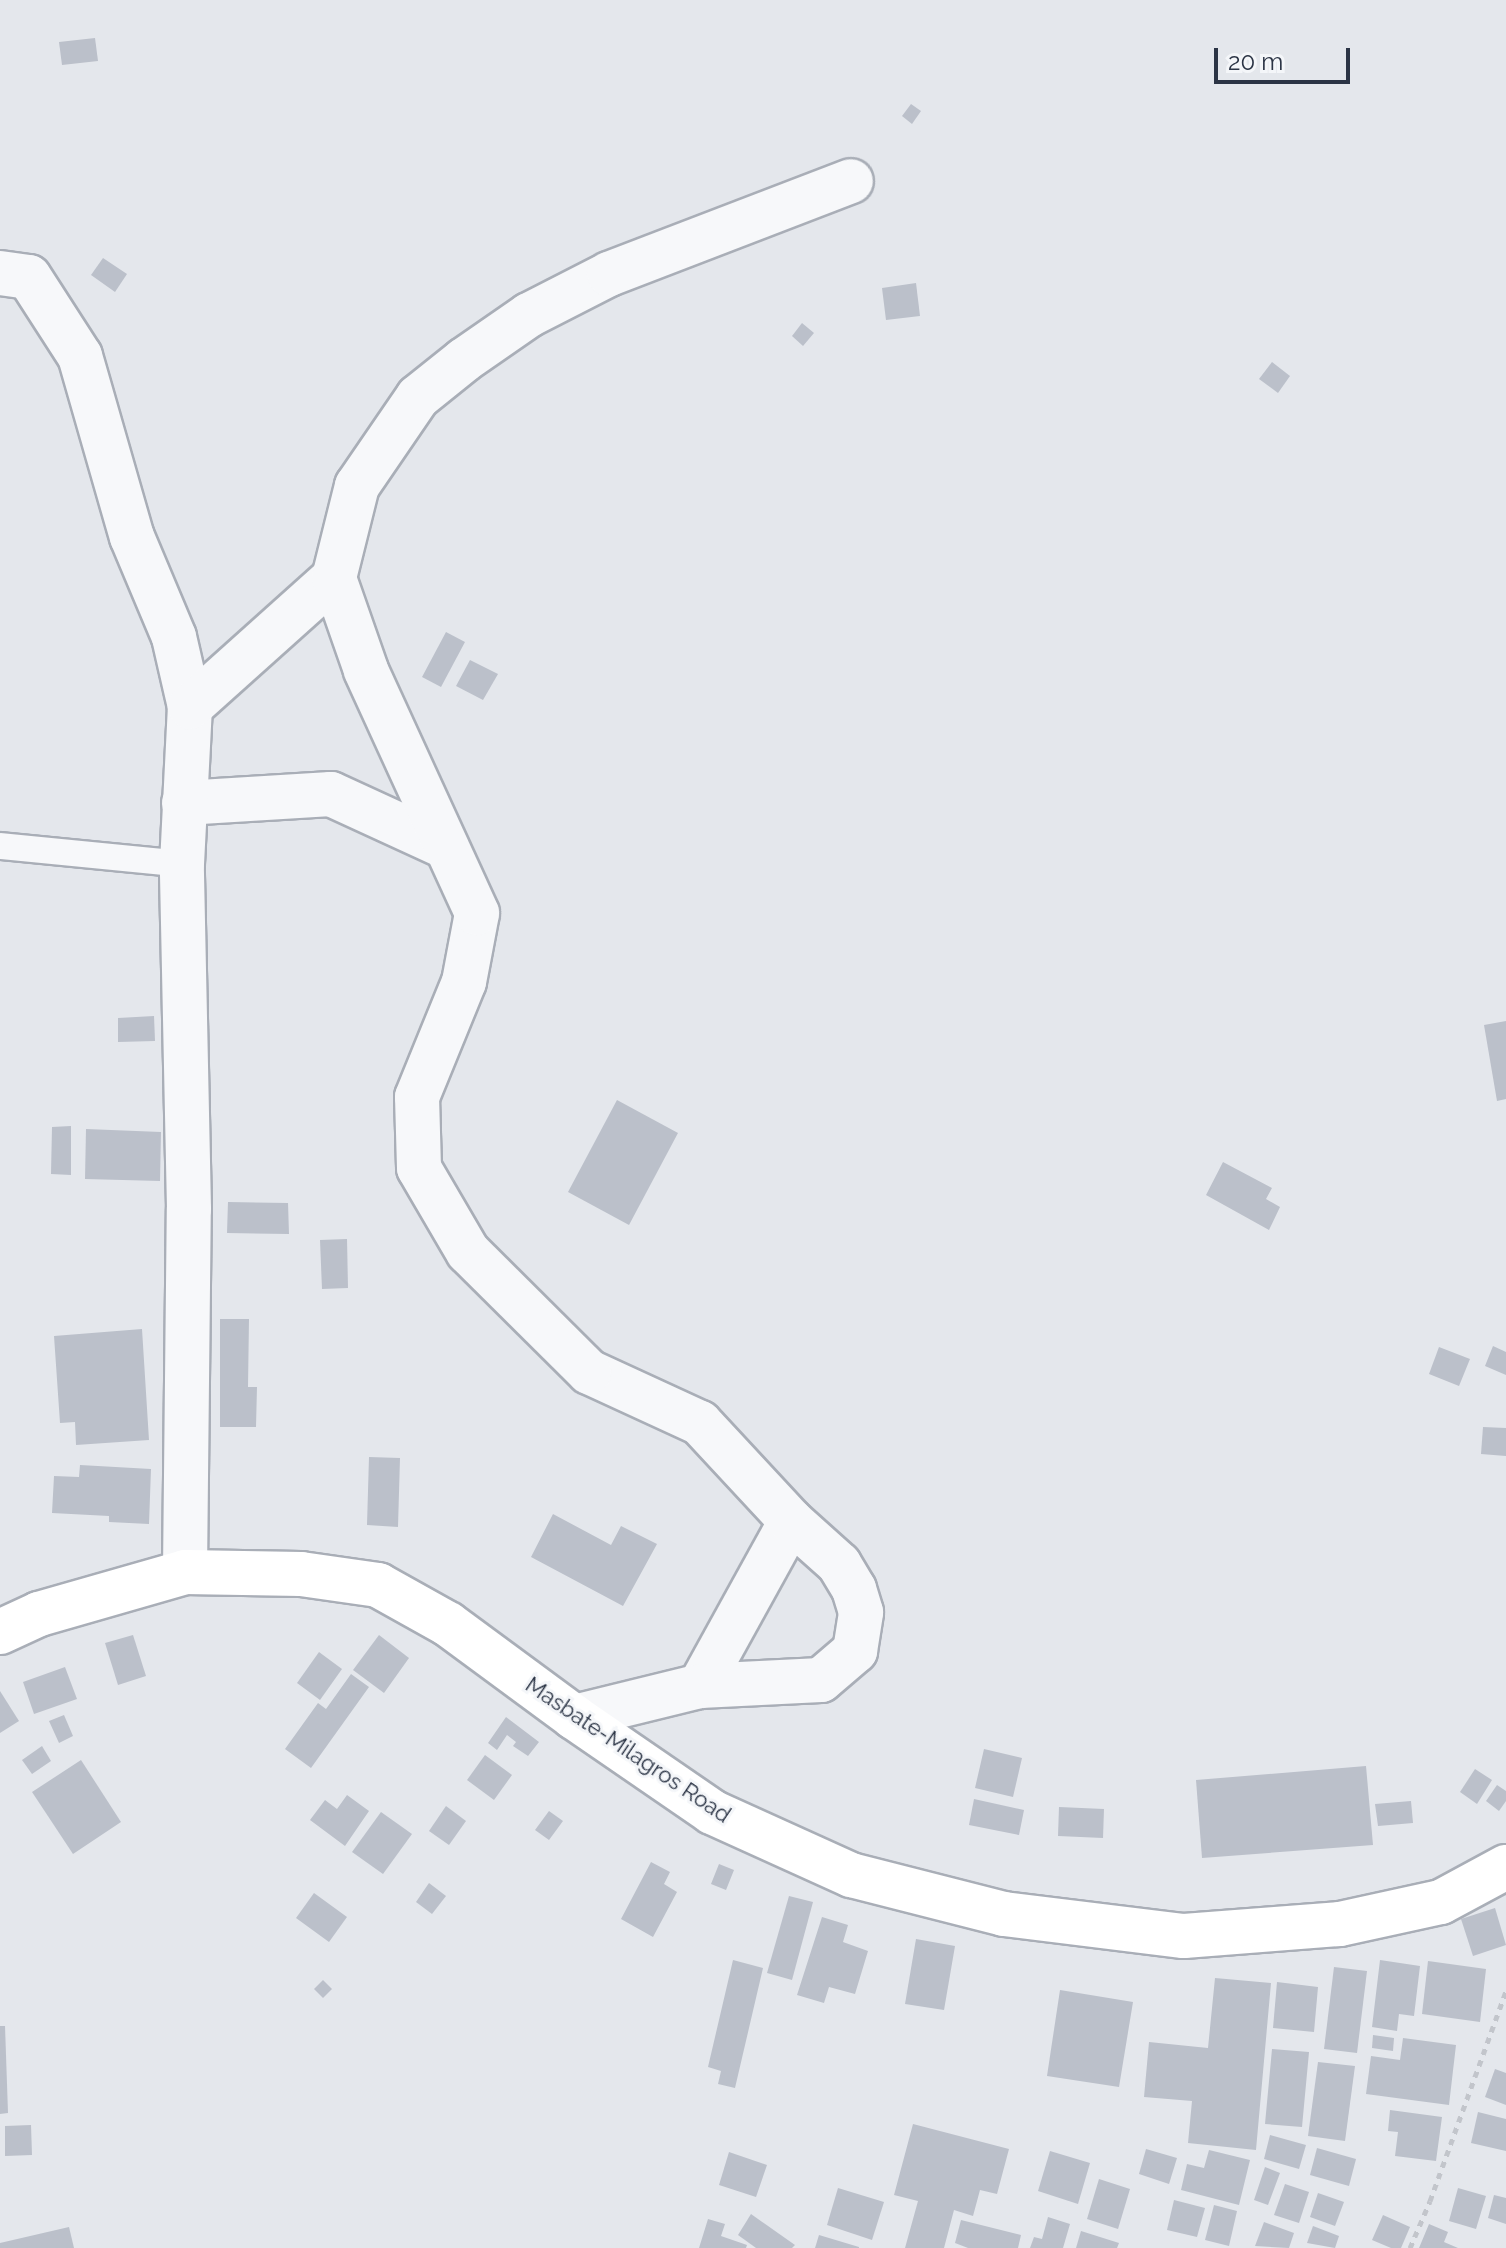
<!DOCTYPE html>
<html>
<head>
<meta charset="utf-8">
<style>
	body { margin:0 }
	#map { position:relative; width:1506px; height:2248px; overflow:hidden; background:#e4e7ec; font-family:Raleway,sans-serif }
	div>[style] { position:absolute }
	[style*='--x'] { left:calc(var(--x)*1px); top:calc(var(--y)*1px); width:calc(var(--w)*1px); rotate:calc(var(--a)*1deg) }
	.building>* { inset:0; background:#bbc0ca }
	.path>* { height:5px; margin-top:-2.5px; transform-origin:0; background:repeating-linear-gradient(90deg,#c2c5cb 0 6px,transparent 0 12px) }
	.roads { filter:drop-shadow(2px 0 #a9aeb7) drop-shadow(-2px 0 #a9aeb7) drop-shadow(0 2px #a9aeb7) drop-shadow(0 -2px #a9aeb7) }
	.lane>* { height:26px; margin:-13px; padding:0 13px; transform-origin:13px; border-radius:13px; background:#f7f8fa }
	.street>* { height:44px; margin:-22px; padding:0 22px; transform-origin:22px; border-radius:22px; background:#f7f8fa }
	.primary>* { height:44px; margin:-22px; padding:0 22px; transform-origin:22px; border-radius:22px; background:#fff }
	span { translate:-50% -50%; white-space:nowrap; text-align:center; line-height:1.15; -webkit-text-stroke:6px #f4f6f9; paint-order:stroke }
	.street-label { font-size:22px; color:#2b3445 }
	.scale { position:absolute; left:1214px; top:48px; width:136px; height:36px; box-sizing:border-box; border:4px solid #2b3445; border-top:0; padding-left:10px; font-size:24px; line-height:28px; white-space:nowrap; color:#2b3445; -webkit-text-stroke:6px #f4f6f9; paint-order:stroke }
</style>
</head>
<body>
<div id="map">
	<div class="building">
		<i style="clip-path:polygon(95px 38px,98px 61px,62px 65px,59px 42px)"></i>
		<i style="clip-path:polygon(911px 104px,921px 111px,912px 124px,902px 116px)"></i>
		<i style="clip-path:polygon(103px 258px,127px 274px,115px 292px,91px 275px)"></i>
		<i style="clip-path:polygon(916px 283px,920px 316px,886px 320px,882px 288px)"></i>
		<i style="clip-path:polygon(802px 323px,814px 333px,803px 346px,792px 336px)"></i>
		<i style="clip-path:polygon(1272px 362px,1290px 376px,1278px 393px,1259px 379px)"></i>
		<i style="clip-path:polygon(446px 632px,465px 642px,441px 687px,422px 677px)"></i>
		<i style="clip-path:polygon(470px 660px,498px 674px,483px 700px,456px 686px)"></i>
		<i style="clip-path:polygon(154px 1016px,155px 1041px,118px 1042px,118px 1018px)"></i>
		<i style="clip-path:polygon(1506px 1021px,1506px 1099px,1497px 1101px,1484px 1025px)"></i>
		<i style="clip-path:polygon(617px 1100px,678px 1133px,629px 1225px,568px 1192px)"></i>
		<i style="clip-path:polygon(71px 1126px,71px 1175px,51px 1174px,52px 1127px)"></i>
		<i style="clip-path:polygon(86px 1129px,161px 1132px,160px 1181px,85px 1179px)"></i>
		<i style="clip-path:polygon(1223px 1162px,1272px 1188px,1266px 1199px,1280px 1207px,1269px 1230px,1206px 1195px)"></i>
		<i style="clip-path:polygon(228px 1202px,288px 1203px,289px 1234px,227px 1233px)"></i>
		<i style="clip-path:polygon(347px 1239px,348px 1288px,322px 1289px,320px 1240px)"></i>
		<i style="clip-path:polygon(220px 1319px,249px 1319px,248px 1387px,257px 1387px,256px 1427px,220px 1427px)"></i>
		<i style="clip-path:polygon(142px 1329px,149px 1440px,76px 1445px,75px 1422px,60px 1423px,54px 1336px)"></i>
		<i style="clip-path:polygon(1493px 1346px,1506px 1352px,1506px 1375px,1485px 1366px)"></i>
		<i style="clip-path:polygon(1439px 1347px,1470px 1359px,1459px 1386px,1429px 1374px)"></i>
		<i style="clip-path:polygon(1483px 1427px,1506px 1428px,1506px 1456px,1481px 1454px)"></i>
		<i style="clip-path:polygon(369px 1457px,400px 1458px,398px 1527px,367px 1525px)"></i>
		<i style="clip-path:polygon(80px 1465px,151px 1469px,149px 1524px,109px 1522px,109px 1516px,52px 1513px,54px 1476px,79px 1477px)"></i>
		<i style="clip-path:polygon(553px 1514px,611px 1545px,621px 1526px,657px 1544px,623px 1606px,531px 1557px)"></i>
		<i style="clip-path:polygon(133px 1635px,146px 1676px,118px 1685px,105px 1643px)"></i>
		<i style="clip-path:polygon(379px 1635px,409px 1658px,384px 1693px,353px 1670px)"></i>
		<i style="clip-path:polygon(319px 1652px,342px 1669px,320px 1700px,297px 1683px)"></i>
		<i style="clip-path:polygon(65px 1667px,77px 1699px,34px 1714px,23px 1682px)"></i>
		<i style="clip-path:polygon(351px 1674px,369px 1687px,311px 1768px,285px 1749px,318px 1703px,326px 1709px)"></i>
		<i style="clip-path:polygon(0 1691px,19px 1721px,0 1733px)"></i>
		<i style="clip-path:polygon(64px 1715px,73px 1736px,59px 1743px,49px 1721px)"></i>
		<i style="clip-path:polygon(506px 1717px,539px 1742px,528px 1756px,513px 1746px,516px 1742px,507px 1735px,497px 1750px,488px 1743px)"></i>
		<i style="clip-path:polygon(42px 1746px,51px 1761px,32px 1774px,22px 1760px)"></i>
		<i style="clip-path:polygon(984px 1749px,1022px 1758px,1013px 1797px,975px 1788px)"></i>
		<i style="clip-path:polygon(485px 1755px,512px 1775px,494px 1800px,467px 1780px)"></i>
		<i style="clip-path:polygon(81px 1760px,121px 1822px,73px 1854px,32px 1792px)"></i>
		<i style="clip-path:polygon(1366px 1766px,1373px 1845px,1202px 1858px,1196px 1780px)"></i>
		<i style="clip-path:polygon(1475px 1769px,1492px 1780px,1477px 1804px,1460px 1792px)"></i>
		<i style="clip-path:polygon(1497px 1785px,1506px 1791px,1506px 1801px,1499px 1811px,1486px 1801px)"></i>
		<i style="clip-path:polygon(347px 1795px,369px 1811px,345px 1846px,310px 1820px,325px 1800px,337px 1809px)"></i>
		<i style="clip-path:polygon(974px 1799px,1024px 1810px,1019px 1835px,969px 1825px)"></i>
		<i style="clip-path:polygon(1411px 1801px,1413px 1823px,1378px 1826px,1375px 1804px)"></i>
		<i style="clip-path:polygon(446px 1806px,466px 1821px,449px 1845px,429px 1831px)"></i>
		<i style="clip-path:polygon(1059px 1807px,1104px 1809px,1103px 1838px,1058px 1836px)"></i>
		<i style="clip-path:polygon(549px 1811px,563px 1821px,549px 1840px,535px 1830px)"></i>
		<i style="clip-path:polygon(381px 1812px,412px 1834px,383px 1874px,352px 1852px)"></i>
		<i style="clip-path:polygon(651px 1862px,670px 1872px,664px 1884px,677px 1892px,653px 1937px,621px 1919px)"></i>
		<i style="clip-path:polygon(719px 1864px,734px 1870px,726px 1890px,711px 1884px)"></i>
		<i style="clip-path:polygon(429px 1883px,446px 1896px,432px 1914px,416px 1902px)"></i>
		<i style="clip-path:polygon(314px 1893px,347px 1917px,329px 1942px,296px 1918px)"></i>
		<i style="clip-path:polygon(789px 1896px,813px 1902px,792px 1980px,767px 1973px)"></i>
		<i style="clip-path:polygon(1495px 1908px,1506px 1945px,1473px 1956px,1461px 1919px)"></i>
		<i style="clip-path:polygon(822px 1917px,848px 1925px,843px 1942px,868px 1951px,855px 1994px,829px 1987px,824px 2003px,797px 1995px)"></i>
		<i style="clip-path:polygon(916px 1939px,955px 1946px,944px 2010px,905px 2004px)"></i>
		<i style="clip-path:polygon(733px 1960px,763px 1968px,735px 2088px,718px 2084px,721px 2071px,708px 2067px)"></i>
		<i style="clip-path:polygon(1380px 1960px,1420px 1966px,1414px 2016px,1399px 2014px,1397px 2031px,1372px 2027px)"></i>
		<i style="clip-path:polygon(1428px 1961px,1486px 1969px,1480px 2022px,1422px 2014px)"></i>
		<i style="clip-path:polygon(1334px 1967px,1367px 1971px,1357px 2053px,1324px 2049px)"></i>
		<i style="clip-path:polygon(1215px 1978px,1271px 1983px,1256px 2150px,1188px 2143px,1192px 2101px,1144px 2097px,1149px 2042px,1208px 2048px)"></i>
		<i style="clip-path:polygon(323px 1980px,332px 1989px,323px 1998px,314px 1989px)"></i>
		<i style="clip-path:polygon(1277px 1982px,1318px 1987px,1314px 2032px,1273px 2028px)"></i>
		<i style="clip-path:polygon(1060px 1990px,1133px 2002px,1119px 2087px,1047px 2076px)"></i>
		<i style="clip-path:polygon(0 2026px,5px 2026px,8px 2113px,0 2114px)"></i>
		<i style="clip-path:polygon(1373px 2035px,1394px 2038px,1393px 2051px,1372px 2048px)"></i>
		<i style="clip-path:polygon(1403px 2038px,1456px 2045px,1449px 2105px,1366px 2094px,1371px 2056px,1400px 2060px)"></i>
		<i style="clip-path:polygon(1272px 2049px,1309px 2052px,1302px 2127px,1265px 2124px)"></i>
		<i style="clip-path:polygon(1318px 2062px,1355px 2066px,1345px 2141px,1308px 2136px)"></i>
		<i style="clip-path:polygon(1495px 2069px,1506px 2073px,1506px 2105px,1485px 2097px)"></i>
		<i style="clip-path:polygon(1390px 2110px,1442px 2117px,1436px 2161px,1395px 2156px,1398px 2132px,1388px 2131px)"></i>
		<i style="clip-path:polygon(1478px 2112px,1506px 2119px,1506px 2151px,1471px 2143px)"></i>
		<i style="clip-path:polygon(913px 2124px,1009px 2149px,997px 2194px,980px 2190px,973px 2216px,954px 2210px,944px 2248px,905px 2248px,918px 2201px,894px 2195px)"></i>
		<i style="clip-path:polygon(31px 2125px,32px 2155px,5px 2156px,5px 2126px)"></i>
		<i style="clip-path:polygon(1270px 2135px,1306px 2145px,1299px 2169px,1264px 2159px)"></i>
		<i style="clip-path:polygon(1317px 2148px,1356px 2159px,1349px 2186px,1310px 2175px)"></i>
		<i style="clip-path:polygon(1146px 2149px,1177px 2158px,1169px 2184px,1139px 2174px)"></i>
		<i style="clip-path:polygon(1209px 2150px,1250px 2160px,1239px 2205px,1181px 2190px,1187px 2164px,1204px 2168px)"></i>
		<i style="clip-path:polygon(1050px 2151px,1090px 2163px,1078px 2204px,1038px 2191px)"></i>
		<i style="clip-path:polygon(729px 2152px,767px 2165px,756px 2197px,719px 2185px)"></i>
		<i style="clip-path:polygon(1265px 2167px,1280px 2173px,1268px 2205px,1254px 2200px)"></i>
		<i style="clip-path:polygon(1099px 2179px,1130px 2189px,1118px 2229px,1087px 2219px)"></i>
		<i style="clip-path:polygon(1285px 2184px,1309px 2192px,1299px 2223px,1274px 2215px)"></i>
		<i style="clip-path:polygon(838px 2188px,884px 2202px,872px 2240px,827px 2225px)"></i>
		<i style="clip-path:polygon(1458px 2188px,1486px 2196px,1476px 2229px,1449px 2221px)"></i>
		<i style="clip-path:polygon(1318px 2193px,1344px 2202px,1335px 2226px,1310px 2217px)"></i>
		<i style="clip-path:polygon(1494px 2195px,1506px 2198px,1506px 2224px,1488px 2218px)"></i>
		<i style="clip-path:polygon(1174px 2200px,1205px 2208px,1197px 2237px,1167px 2230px)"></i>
		<i style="clip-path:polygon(1214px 2205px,1237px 2211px,1229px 2246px,1205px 2240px)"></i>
		<i style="clip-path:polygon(751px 2214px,795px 2245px,792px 2248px,756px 2248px,738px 2235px)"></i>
		<i style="clip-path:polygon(1383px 2215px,1410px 2227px,1401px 2248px,1391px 2248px,1372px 2240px)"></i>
		<i style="clip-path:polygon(1048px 2217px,1070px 2224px,1063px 2248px,1030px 2248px,1034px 2237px,1042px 2239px)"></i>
		<i style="clip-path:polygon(708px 2219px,725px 2224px,721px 2236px,747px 2245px,746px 2248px,699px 2248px)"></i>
		<i style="clip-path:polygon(961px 2220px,1021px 2235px,1018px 2248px,968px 2248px,955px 2243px)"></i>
		<i style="clip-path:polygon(1264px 2222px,1294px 2233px,1289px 2248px,1255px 2246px)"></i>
		<i style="clip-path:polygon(1429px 2224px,1448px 2232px,1444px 2242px,1458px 2248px,1419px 2248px)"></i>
		<i style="clip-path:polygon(1313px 2226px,1339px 2236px,1335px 2248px,1307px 2243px)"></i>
		<i style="clip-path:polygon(69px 2227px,74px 2248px,0 2248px,0 2243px)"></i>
		<i style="clip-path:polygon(1081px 2231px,1119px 2243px,1117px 2248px,1076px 2248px)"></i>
		<i style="clip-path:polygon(819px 2235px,859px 2247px,859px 2248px,815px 2248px)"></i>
	</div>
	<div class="path">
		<i style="--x:1410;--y:2248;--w:51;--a:-66.9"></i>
		<i style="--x:1430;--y:2201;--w:223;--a:-70.1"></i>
	</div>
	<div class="roads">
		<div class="lane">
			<i style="--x:0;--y:846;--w:183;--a:5.6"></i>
		</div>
		<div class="street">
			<i style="--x:0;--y:273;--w:29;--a:8"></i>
			<i style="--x:29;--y:277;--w:94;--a:57.2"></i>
			<i style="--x:80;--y:356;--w:188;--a:74"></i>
			<i style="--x:132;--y:537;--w:108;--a:67.2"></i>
			<i style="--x:174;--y:637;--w:72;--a:77.1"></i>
			<i style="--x:184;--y:803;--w:147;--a:-3.5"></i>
			<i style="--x:331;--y:794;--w:127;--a:24.7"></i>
			<i style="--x:185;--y:1572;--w:363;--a:-89.4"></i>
			<i style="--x:189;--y:1209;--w:345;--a:-91.2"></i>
			<i style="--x:182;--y:864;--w:157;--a:-87.1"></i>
			<i style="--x:190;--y:707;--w:193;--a:-41.9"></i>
			<i style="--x:700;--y:1686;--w:188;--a:-61.1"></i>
			<i style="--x:574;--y:1717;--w:130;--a:-13.8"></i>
			<i style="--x:700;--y:1686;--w:121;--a:-2.8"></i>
			<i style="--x:821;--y:1680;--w:45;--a:-40.5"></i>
			<i style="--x:855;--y:1651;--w:39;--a:-81"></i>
			<i style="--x:861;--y:1612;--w:24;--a:-107"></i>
			<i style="--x:854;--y:1589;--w:29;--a:-121"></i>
			<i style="--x:839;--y:1564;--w:64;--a:-138.1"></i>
			<i style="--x:791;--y:1521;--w:134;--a:-132.9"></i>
			<i style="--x:700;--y:1423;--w:122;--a:-155.3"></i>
			<i style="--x:589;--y:1372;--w:170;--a:-135.2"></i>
			<i style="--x:468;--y:1252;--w:97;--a:-120.3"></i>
			<i style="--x:419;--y:1168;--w:71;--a:-91.6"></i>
			<i style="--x:417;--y:1097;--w:124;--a:-67.8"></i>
			<i style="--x:464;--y:982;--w:70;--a:-79.3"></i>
			<i style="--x:477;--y:913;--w:267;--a:-114.6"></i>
			<i style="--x:366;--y:670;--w:97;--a:-109.2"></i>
			<i style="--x:334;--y:578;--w:95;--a:-76"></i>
			<i style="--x:357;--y:486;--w:108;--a:-55.6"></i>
			<i style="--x:418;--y:397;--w:59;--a:-38.8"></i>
			<i style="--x:464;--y:360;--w:79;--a:-34.7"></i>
			<i style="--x:529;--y:315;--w:90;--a:-27.1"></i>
			<i style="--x:609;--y:274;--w:259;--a:-21"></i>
		</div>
		<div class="primary">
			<i style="--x:0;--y:1632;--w:43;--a:-24.8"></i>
			<i style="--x:39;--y:1614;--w:152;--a:-16"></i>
			<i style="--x:185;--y:1572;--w:116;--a:1"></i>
			<i style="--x:301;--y:1574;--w:78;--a:8.1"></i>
			<i style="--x:378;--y:1585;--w:80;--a:29.1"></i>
			<i style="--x:448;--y:1624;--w:157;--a:36.4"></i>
			<i style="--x:574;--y:1717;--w:168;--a:34.5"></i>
			<i style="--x:712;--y:1812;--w:153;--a:24.4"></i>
			<i style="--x:851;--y:1875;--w:158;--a:14.3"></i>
			<i style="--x:1004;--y:1914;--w:181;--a:7"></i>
			<i style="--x:1184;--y:1936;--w:156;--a:-4.4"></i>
			<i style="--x:1340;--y:1924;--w:103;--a:-12.3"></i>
			<i style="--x:1441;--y:1902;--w:74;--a:-28.3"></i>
		</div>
	</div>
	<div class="street-label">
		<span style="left:628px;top:1750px;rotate:34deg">Masbate-Milagros Road</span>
	</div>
	<div class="scale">20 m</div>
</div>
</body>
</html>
